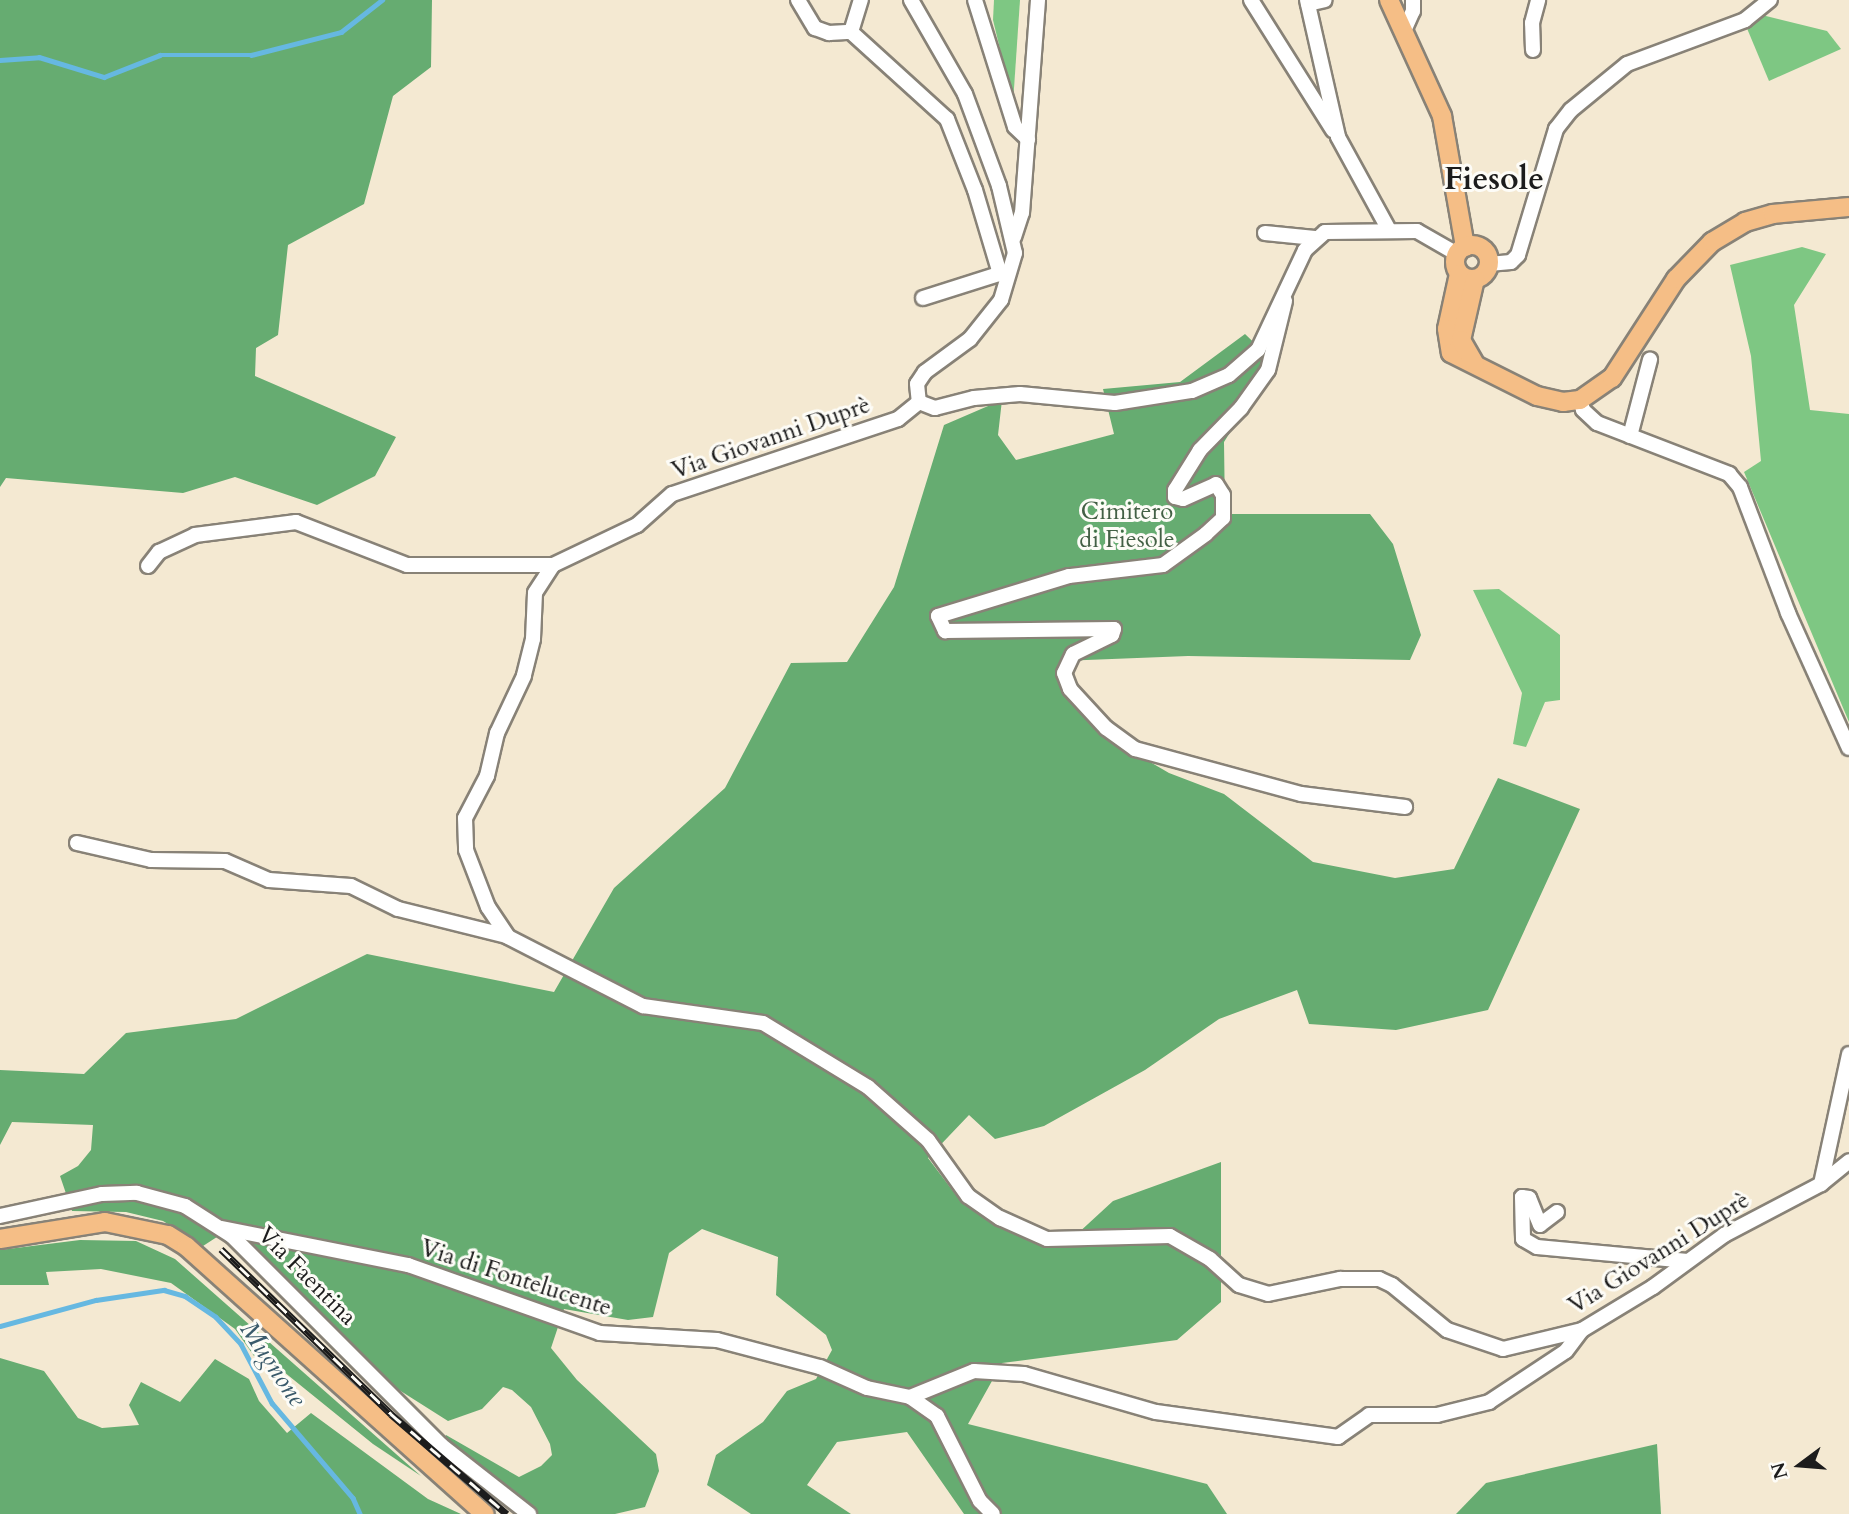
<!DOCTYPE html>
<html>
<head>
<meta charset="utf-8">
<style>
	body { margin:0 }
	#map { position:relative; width:1849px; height:1514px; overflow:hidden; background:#f4e9d2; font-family:Cardo,serif }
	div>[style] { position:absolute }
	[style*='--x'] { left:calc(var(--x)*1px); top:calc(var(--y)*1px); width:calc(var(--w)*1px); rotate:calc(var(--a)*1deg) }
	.green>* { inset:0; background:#7ec783 }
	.forest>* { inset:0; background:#66ac71 }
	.stream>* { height:4.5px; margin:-2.25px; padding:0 2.25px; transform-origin:2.25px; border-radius:2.25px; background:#66b8e1 }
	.roads { filter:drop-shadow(2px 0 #888277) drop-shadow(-2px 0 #888277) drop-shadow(0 2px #888277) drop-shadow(0 -2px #888277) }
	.minor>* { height:14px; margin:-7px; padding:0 7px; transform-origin:7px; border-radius:7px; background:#fff }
	.major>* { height:18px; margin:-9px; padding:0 9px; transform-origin:9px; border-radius:9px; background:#f5be86 }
	.major>.ring { margin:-9px; padding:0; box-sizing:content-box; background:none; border:18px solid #f5be86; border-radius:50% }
	.rail>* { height:7px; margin-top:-3.5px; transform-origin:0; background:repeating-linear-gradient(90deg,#fdfcf7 0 13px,#1c1c1c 0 26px); box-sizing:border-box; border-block:2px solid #1c1c1c }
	span { translate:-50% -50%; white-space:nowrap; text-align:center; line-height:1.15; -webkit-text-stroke:6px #fdfcf7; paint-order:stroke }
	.street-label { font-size:24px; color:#1c1c1c }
	.park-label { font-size:24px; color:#436045 }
	.water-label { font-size:26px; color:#3a5a6b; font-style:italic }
	.district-label { font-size:32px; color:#1c1c1c; font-weight:700 }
	.north { position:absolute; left:1765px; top:1430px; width:70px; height:70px; -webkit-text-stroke:5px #fdfcf7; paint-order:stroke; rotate:254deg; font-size:19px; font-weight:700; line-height:28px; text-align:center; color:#1c1c1c }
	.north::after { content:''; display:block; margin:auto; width:24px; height:32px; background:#1c1c1c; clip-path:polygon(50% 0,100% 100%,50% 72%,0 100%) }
</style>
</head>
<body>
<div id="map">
	<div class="green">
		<i style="clip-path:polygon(994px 0,1020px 0,1013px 103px,993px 20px)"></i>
		<i style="clip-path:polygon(1762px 15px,1827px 31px,1841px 49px,1769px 81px,1746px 26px)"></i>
		<i style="clip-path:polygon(1802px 247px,1826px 254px,1794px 305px,1810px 410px,1849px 414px,1849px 722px,1744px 472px,1761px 461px,1751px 356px,1730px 265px)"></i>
		<i style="clip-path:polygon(1499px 589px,1560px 635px,1560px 700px,1545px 702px,1526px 747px,1513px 744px,1522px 693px,1473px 590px)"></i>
	</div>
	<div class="forest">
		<i style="clip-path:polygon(0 0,432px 0,431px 67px,393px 96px,364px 204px,288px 245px,278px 335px,256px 348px,255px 376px,396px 437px,375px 476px,317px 505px,235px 477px,183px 493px,6px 478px,0 487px)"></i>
		<i style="clip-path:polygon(1245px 334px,1274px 362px,1224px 442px,1225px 514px,1370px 514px,1393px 544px,1421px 635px,1410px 660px,1188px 656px,1061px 661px,1062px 687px,1109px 738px,1169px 773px,1224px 794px,1313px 862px,1395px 878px,1454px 869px,1498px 778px,1580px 809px,1488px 1010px,1396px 1030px,1309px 1024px,1297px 990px,1219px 1019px,1145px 1070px,1044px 1126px,995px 1139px,969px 1115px,928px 1158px,962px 1203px,997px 1225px,1063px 1247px,1113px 1201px,1221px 1162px,1221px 1302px,1177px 1340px,1002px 1363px,968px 1424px,1207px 1484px,1227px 1514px,964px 1514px,907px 1432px,837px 1442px,807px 1485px,851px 1514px,751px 1514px,707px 1485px,716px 1455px,763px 1422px,787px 1391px,816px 1379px,832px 1350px,826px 1335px,776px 1295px,778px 1257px,702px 1229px,669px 1253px,653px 1317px,628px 1320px,564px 1309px,551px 1348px,577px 1380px,656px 1454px,659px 1471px,645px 1507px,615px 1514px,536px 1514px,442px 1442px,446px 1435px,519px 1477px,541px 1466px,552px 1455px,550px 1444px,531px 1407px,512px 1390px,503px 1387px,482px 1409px,448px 1421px,388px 1383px,220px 1235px,203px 1246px,163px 1221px,126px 1212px,72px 1211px,60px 1176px,78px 1166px,91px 1150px,93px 1125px,12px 1122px,0 1145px,0 1070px,84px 1074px,126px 1033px,236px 1019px,367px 954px,554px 992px,614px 888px,725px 788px,791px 663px,847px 662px,894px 587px,944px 425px,1002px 400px,998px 435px,1016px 460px,1114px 434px,1103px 389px,1180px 382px)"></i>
		<i style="clip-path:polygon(80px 1240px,136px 1241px,175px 1259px,421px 1476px,373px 1444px,268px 1359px,254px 1356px,235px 1329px,171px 1283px,101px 1269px,46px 1272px,49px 1285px,0 1285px,0 1250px)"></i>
		<i style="clip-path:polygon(0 1358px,44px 1371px,78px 1418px,102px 1428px,139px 1425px,129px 1405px,141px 1382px,180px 1402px,215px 1359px,249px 1379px,259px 1401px,287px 1433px,311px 1413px,428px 1499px,461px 1514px,0 1514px)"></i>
		<i style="clip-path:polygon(1657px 1444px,1661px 1514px,1456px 1514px,1486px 1483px)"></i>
	</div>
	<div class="stream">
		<i style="--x:0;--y:60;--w:39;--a:-4"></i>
		<i style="--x:39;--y:57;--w:68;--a:17.1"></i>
		<i style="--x:104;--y:77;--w:60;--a:-21.4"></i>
		<i style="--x:160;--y:55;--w:91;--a:0"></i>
		<i style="--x:251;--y:55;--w:93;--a:-14.3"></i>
		<i style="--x:341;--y:32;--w:52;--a:-38"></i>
		<i style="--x:0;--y:1326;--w:99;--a:-15.2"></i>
		<i style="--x:96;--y:1300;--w:69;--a:-8.4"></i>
		<i style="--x:164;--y:1290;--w:22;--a:16"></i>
		<i style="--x:185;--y:1296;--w:37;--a:34"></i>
		<i style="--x:216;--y:1317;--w:37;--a:47"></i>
		<i style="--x:241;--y:1344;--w:67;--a:62.3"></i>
		<i style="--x:272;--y:1403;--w:125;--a:49.5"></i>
		<i style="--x:353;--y:1498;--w:17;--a:66"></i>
	</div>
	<div class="roads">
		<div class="minor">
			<i style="--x:798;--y:0;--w:33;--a:59"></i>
			<i style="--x:815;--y:28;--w:15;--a:20"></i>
			<i style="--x:829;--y:33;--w:22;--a:-3"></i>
			<i style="--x:911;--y:0;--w:108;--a:60.1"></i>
			<i style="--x:965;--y:94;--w:98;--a:69.7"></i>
			<i style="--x:999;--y:186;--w:69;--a:76.6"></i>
			<i style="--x:1015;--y:253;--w:49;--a:106.6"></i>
			<i style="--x:1001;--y:300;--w:50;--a:128.5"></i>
			<i style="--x:970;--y:339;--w:56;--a:143.7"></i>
			<i style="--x:925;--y:372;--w:14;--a:124"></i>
			<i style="--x:917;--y:384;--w:18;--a:84"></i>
			<i style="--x:975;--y:0;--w:133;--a:72.5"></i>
			<i style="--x:1015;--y:127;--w:18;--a:43"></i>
			<i style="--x:1251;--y:0;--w:154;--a:57.8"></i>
			<i style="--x:1307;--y:0;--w:140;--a:77.2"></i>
			<i style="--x:1338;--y:137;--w:106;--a:61.3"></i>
			<i style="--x:1308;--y:4;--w:17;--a:-13"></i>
			<i style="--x:1404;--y:31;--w:22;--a:-66"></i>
			<i style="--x:1413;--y:11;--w:11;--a:-90"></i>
			<i style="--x:851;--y:32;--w:130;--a:42.2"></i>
			<i style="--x:947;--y:119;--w:76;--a:68.5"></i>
			<i style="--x:975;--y:190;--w:88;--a:73.4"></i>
			<i style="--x:851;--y:32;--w:34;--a:-73"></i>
			<i style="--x:1533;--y:50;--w:27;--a:-92"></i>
			<i style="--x:1532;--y:23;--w:24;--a:-75"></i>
			<i style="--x:1265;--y:233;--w:50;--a:5.7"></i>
			<i style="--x:1014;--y:237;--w:25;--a:-72"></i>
			<i style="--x:1022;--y:213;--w:214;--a:-85.7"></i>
			<i style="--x:1489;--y:264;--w:22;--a:-5"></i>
			<i style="--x:1511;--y:262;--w:10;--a:-45"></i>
			<i style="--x:1518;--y:255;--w:132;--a:-73.2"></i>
			<i style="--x:1556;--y:129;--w:24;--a:-52"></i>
			<i style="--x:1571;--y:110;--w:72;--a:-39.4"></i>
			<i style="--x:1627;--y:64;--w:126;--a:-20.4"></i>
			<i style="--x:1745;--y:20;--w:32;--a:-39"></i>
			<i style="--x:923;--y:298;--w:89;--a:-17.6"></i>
			<i style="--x:1285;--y:301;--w:71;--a:103.8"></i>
			<i style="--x:1268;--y:370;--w:47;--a:125.4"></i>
			<i style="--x:1241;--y:408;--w:59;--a:134.3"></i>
			<i style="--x:1200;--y:450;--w:47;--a:122"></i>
			<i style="--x:1175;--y:490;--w:7;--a:90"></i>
			<i style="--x:1175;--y:497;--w:8;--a:14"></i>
			<i style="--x:1183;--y:499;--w:36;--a:-24"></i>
			<i style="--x:1216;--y:484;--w:13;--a:58"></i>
			<i style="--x:1223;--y:495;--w:23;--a:90"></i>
			<i style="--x:1223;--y:518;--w:23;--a:137"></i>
			<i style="--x:1206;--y:534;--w:53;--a:144.2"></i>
			<i style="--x:1163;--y:565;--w:95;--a:173.3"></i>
			<i style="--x:1069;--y:576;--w:137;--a:163"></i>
			<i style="--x:938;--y:616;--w:17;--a:65"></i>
			<i style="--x:945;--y:631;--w:169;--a:-0.7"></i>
			<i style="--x:1114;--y:629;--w:6;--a:108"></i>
			<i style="--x:1112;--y:635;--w:43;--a:154"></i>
			<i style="--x:1073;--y:654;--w:21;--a:115"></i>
			<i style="--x:1064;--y:673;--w:17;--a:69"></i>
			<i style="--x:1070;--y:689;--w:53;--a:47.3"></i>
			<i style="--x:1106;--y:728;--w:36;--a:36"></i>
			<i style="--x:1135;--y:749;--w:172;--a:15.2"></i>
			<i style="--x:1301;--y:794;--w:105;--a:7.1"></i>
			<i style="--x:1580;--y:400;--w:10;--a:73"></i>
			<i style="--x:1583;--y:410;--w:19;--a:43"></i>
			<i style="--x:1597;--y:423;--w:142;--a:21.1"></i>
			<i style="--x:1729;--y:474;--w:17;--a:50"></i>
			<i style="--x:1740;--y:487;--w:135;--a:69.1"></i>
			<i style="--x:1788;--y:613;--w:148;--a:65.7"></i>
			<i style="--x:919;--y:402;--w:27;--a:141"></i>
			<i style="--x:898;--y:419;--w:238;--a:161.6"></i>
			<i style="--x:672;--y:494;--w:47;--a:138.5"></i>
			<i style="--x:637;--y:525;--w:93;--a:154.5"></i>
			<i style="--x:553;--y:565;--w:33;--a:123"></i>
			<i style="--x:535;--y:593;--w:46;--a:92.5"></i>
			<i style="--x:533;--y:639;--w:38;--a:104"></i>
			<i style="--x:524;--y:676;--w:63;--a:115.3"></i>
			<i style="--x:497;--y:733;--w:44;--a:103.1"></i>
			<i style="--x:487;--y:776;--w:47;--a:117.6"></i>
			<i style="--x:465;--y:818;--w:32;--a:88"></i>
			<i style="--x:466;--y:850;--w:61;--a:68.9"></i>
			<i style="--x:488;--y:907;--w:36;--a:56"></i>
			<i style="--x:508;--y:937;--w:152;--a:27.1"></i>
			<i style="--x:643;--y:1006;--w:121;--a:8.1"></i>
			<i style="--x:763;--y:1023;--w:123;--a:31.4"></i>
			<i style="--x:868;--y:1087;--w:80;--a:41.5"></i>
			<i style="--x:928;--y:1140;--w:69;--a:54.5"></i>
			<i style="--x:968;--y:1196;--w:39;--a:35"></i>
			<i style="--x:1000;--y:1218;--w:51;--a:24.1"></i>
			<i style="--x:1047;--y:1239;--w:123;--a:-1.4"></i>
			<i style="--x:1170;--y:1236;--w:46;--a:29.9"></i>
			<i style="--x:1210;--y:1259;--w:39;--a:42"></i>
			<i style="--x:1239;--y:1285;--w:30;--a:17"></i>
			<i style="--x:1268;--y:1294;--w:74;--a:-11.8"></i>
			<i style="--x:1340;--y:1279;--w:39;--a:0"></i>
			<i style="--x:1379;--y:1279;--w:14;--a:25"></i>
			<i style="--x:1392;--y:1285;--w:71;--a:39.3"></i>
			<i style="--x:1447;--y:1330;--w:59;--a:18.7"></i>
			<i style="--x:1503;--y:1349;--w:81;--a:-13.5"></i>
			<i style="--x:1582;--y:1330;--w:83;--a:-31.2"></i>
			<i style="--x:1653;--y:1287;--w:88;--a:-36.2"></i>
			<i style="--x:1724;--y:1235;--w:110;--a:-27.7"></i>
			<i style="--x:1821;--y:1184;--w:36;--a:-39"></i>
			<i style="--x:919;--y:402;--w:17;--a:21"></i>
			<i style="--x:935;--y:408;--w:40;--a:-14.4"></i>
			<i style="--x:974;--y:398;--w:46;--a:-5"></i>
			<i style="--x:1020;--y:394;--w:95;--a:5.4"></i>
			<i style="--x:1115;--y:403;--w:78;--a:-8.9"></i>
			<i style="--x:1192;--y:391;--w:40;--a:-23.4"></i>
			<i style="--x:1229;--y:375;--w:38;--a:-41"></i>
			<i style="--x:1258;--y:350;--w:110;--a:-64.8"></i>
			<i style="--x:1305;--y:250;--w:27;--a:-42"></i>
			<i style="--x:1325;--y:232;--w:92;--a:-0.6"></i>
			<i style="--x:1417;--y:231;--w:46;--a:29.9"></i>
			<i style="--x:1630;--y:436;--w:79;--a:-75.3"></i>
			<i style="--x:148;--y:566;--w:18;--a:-52"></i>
			<i style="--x:159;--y:552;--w:40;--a:-25"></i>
			<i style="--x:195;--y:535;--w:102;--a:-7.3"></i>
			<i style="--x:296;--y:522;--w:119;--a:21.2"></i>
			<i style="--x:407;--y:565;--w:146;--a:0"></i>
			<i style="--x:77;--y:843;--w:76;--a:12.9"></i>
			<i style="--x:151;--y:860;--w:74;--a:0.8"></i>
			<i style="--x:225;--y:861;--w:48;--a:23.4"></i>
			<i style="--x:269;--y:880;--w:82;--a:4.2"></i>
			<i style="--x:351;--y:886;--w:52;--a:26.1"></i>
			<i style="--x:398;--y:909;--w:112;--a:13.9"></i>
			<i style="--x:1821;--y:1184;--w:133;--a:-77.8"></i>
			<i style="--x:1557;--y:1212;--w:21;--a:143"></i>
			<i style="--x:1540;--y:1225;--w:29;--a:-112"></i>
			<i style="--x:1529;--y:1198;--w:7;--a:-172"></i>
			<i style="--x:1522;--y:1197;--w:42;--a:88.6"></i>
			<i style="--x:1523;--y:1239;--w:16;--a:30"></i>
			<i style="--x:1537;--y:1247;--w:151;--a:5.3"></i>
			<i style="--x:0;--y:1216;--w:104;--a:-12.2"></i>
			<i style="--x:102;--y:1194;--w:35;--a:-2"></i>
			<i style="--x:137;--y:1193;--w:50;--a:15.2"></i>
			<i style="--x:185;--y:1206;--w:56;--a:32.6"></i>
			<i style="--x:232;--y:1236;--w:296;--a:45"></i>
			<i style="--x:441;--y:1445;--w:112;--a:38.1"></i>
			<i style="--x:222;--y:1228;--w:190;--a:11.3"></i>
			<i style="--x:408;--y:1265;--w:204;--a:19.5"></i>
			<i style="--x:600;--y:1333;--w:117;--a:3.4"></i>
			<i style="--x:717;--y:1340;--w:106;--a:14.7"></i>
			<i style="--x:820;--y:1367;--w:51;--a:24.1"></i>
			<i style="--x:867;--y:1388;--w:44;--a:11.8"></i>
			<i style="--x:910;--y:1397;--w:69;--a:-22.1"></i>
			<i style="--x:974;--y:1371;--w:50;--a:3.4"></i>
			<i style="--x:1024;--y:1374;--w:137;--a:16.1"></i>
			<i style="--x:1156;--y:1412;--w:184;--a:7.8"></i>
			<i style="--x:1338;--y:1437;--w:38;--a:-35"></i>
			<i style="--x:1369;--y:1415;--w:68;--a:0"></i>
			<i style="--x:1437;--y:1415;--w:54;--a:-14"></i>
			<i style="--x:1489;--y:1402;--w:92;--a:-33.5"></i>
			<i style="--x:1566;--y:1351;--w:26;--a:-53"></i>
			<i style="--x:910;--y:1397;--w:33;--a:35"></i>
			<i style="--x:937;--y:1416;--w:95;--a:63.2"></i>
			<i style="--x:980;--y:1501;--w:18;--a:45"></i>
		</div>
		<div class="major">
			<i style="--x:1389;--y:0;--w:128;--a:65.4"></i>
			<i style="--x:1442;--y:116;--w:133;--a:80"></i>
			<i class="ring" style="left:1455px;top:245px;width:16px;height:16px"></i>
			<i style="--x:1459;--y:274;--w:56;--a:102.3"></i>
			<i style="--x:1447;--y:329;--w:24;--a:81"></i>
			<i style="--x:1451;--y:353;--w:96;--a:26.6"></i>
			<i style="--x:1537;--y:396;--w:27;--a:13"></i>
			<i style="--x:1563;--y:402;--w:17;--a:-7"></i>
			<i style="--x:1580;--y:400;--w:39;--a:-35"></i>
			<i style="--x:1612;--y:378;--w:118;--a:-57.1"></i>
			<i style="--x:1676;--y:279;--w:52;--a:-45.8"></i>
			<i style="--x:1712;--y:242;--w:39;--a:-31"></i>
			<i style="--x:1745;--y:222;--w:29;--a:-16"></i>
			<i style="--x:1773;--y:214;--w:76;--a:-5.3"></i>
			<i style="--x:1475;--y:279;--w:63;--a:102.9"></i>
			<i style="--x:1461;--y:340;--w:28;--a:60"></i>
			<i style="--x:0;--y:1239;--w:106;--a:-9.2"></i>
			<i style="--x:105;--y:1222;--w:64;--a:11.7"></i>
			<i style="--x:168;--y:1235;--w:22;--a:32"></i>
			<i style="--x:187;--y:1247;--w:400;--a:41.9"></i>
		</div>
	</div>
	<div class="rail">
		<i style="--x:221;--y:1249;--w:237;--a:44.1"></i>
		<i style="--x:391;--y:1414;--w:153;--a:40.8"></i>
	</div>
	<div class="street-label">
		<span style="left:771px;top:438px;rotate:-19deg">Via Giovanni Duprè</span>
		<span style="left:1659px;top:1253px;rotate:-32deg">Via Giovanni Duprè</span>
		<span style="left:307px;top:1276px;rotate:45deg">Via Faentina</span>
		<span style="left:516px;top:1278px;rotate:18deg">Via di Fontelucente</span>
	</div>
	<div class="park-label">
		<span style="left:1127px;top:526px">Cimitero<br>di Fiesole</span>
	</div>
	<div class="water-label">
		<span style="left:273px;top:1364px;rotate:56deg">Mugnone</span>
	</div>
	<div class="district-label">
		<span style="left:1494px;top:179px">Fiesole</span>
	</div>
	<div class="north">N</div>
</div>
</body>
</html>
